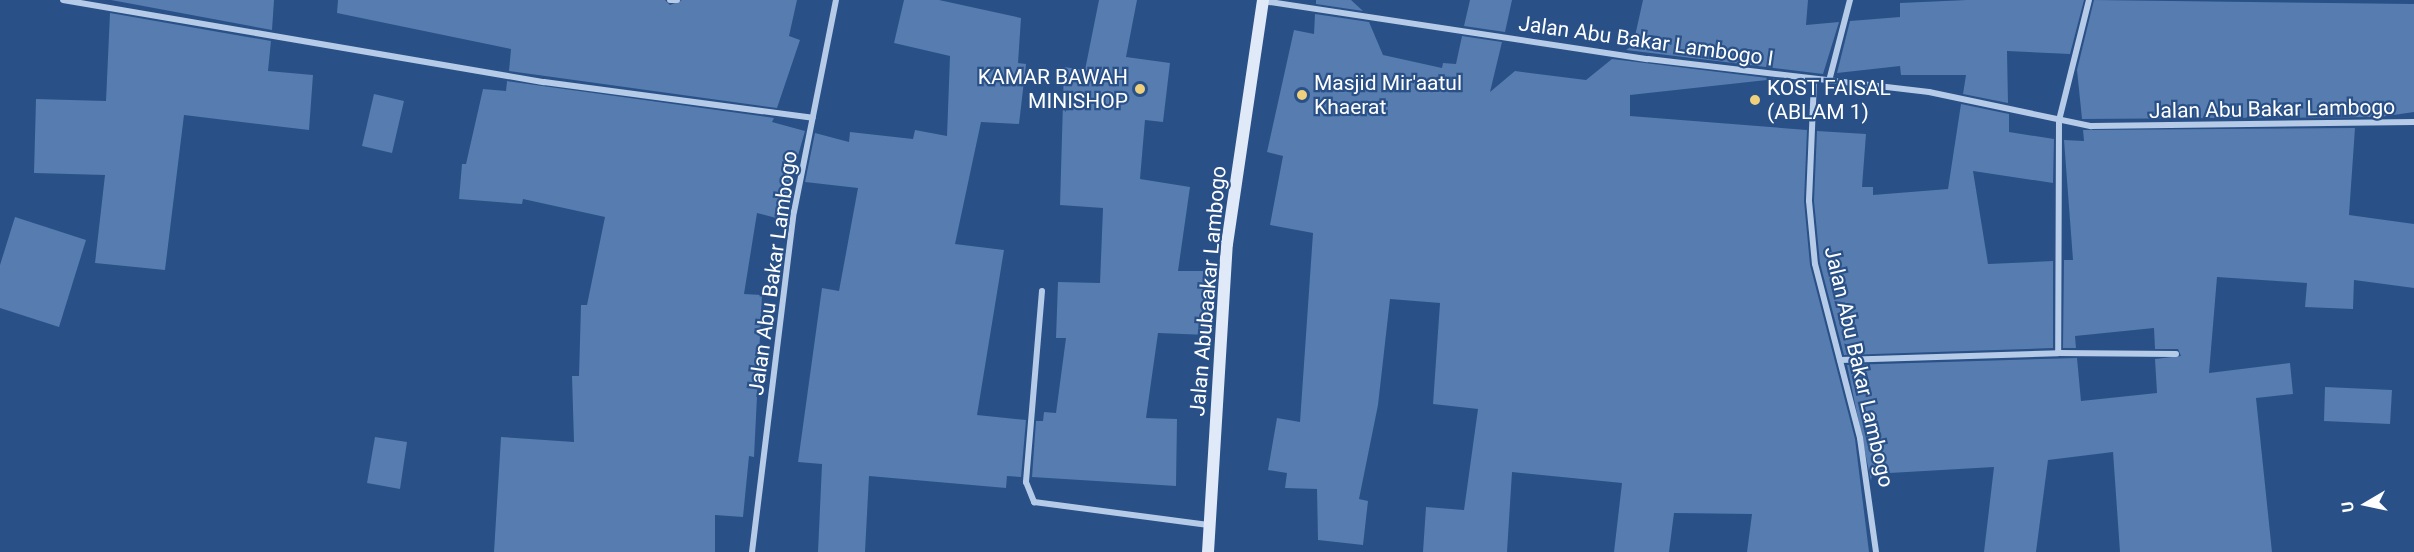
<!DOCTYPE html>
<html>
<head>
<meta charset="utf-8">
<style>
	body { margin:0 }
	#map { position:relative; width:2414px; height:552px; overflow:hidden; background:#295087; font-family:Roboto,sans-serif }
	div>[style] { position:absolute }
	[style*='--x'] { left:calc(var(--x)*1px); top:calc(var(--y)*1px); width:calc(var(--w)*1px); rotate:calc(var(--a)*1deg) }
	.building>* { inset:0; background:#567cb0 }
	.street>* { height:6px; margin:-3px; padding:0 3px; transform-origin:3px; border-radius:3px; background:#b5cbe8 }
	.secondary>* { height:12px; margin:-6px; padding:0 6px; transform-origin:6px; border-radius:6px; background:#dfe9f7 }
	.dots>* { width:16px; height:16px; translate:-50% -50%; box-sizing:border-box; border:3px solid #295087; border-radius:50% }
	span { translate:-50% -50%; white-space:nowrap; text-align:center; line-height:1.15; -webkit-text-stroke:4.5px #295087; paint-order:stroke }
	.street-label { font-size:21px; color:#fff }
	.poi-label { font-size:21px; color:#fff }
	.right { translate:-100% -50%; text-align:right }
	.left { translate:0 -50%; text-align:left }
	.north { position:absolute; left:2336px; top:474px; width:60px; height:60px; -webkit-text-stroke:4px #295087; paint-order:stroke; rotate:261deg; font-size:16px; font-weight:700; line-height:24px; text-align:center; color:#fff }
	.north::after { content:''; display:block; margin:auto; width:21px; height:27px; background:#fff; clip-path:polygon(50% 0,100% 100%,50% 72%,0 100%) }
</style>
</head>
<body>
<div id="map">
	<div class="building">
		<i style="clip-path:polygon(111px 0,274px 0,272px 30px)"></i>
		<i style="clip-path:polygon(338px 0,665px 0,670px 5px,682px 0,797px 0,789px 36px,800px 40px,777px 108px,509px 71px,511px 49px,337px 13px)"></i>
		<i style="clip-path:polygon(904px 0,939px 0,1021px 18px,1018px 63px,1026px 64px,1019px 124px,981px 122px,955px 244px,1004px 250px,977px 415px,1026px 420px,1021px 477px,1007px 476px,1006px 488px,869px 476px,865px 552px,818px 552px,822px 464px,798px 462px,822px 288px,839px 291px,858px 188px,805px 182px,815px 133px,849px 142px,850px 132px,913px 139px,915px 130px,947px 136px,950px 56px,894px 43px)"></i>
		<i style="clip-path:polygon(1099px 0,1137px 0,1126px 57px,1170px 63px,1163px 122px,1145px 120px,1140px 179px,1190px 187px,1178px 271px,1209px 271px,1207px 335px,1158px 333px,1146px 418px,1177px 419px,1176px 486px,1032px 477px,1036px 421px,1043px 421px,1044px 412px,1056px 413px,1066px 338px,1056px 338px,1058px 282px,1100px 283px,1103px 208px,1060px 205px,1064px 67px,1085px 70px)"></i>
		<i style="clip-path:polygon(1316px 0,1351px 0,1363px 11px,1316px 4px)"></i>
		<i style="clip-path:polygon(1470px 0,1512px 0,1505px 32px,1464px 26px)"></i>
		<i style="clip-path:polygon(1643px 0,1808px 0,1806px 25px,1839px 22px,1823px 74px,1626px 50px,1633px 45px)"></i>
		<i style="clip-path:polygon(1967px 0,2084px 0,2070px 54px,2007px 51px,2008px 103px,1963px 94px,1966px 75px,1901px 75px,1900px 66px,1837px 73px,1850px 21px,1900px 17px,1900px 3px)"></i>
		<i style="clip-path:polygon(2094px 0,2414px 4px,2414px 112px,2380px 117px,2082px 119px,2077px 70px)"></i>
		<i style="clip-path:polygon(110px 13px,271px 41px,268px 71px,313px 75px,309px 130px,184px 115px,165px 270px,95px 263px,105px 175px,34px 173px,36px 99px,106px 101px)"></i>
		<i style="clip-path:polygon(1315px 14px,1369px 22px,1383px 55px,1442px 68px,1443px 63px,1456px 64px,1462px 36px,1502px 42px,1490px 92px,1515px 71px,1586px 80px,1612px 59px,1776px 79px,1630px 95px,1630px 116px,1807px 130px,1804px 201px,1810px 265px,1855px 439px,1869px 552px,1747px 552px,1752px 514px,1674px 513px,1669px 552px,1614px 552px,1622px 483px,1512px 472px,1507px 552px,1423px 552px,1426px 507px,1464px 510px,1478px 409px,1433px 404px,1440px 303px,1390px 299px,1378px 405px,1359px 499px,1368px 501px,1363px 545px,1318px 540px,1317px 489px,1285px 488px,1287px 473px,1268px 470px,1277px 418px,1300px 422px,1313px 233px,1270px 225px,1283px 156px,1267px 152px,1294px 30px,1314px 34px)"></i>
		<i style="clip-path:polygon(507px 81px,774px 118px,772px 122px,805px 131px,780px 219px,757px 213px,744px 294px,762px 295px,754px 457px,749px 456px,743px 517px,715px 515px,715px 552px,494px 552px,501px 437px,574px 442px,572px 376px,579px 376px,581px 305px,587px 305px,605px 217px,523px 199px,522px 204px,459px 199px,462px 164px,466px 164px,483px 89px,506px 91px)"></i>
		<i style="clip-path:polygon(374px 94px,404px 101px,392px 153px,362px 146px)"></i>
		<i style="clip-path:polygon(1961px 104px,2009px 114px,2009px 132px,2054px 139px,2053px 183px,1973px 171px,1988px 264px,2053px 261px,2053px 348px,1844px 355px,1820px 263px,1814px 201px,1817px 131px,1866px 134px,1862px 187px,1873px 187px,1873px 195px,1948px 189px)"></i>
		<i style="clip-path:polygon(2355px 128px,2349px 215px,2414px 224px,2414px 288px,2354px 280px,2353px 309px,2305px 307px,2307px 283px,2217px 277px,2209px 373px,2290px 363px,2293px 394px,2256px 398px,2272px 552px,2120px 552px,2113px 452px,2048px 460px,2036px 552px,1984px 552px,1994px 467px,1872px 474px,1871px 481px,1847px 365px,2077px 358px,2081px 401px,2157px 393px,2155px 359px,2181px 356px,2178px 349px,2155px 349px,2154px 328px,2075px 336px,2076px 348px,2063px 348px,2064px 260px,2073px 260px,2064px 140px,2084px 141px,2083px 130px)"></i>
		<i style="clip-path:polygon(15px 217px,86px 240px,59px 327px,0 308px,0 265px)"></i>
		<i style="clip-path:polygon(2325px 387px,2392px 390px,2390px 424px,2324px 421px)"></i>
		<i style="clip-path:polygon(375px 437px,407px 442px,400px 489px,367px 483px)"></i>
	</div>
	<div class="street">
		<i style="--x:63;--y:0;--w:488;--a:9.7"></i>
		<i style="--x:544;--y:82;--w:271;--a:7.6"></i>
		<i style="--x:670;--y:0;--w:7;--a:0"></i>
		<i style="--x:2089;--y:0;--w:124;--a:104"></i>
		<i style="--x:2059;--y:120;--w:233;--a:90.2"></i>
		<i style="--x:2058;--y:353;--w:118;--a:0.5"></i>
		<i style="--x:1263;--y:1;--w:389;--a:8.6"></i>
		<i style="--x:1648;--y:59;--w:283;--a:6.7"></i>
		<i style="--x:1929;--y:92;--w:166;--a:11.9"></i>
		<i style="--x:2091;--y:126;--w:323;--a:-0.7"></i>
		<i style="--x:1814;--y:81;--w:120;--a:92.4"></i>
		<i style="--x:1809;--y:201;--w:63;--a:84.6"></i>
		<i style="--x:1815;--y:264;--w:180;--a:75.5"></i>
		<i style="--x:1860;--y:438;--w:115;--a:82"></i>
		<i style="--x:1829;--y:81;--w:84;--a:-75.5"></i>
		<i style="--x:1042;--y:291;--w:192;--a:94.8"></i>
		<i style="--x:1026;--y:482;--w:22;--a:68"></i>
		<i style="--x:1034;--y:502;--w:176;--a:7.5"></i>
		<i style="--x:1840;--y:360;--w:218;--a:-1.8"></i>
		<i style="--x:752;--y:552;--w:343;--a:-83"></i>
		<i style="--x:794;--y:212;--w:216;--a:-78.8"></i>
	</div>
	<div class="secondary">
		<i style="--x:1208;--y:552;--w:309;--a:-86.5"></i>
		<i style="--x:1227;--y:244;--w:247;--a:-81.6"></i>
	</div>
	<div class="dots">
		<i style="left:1140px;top:89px;background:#efd07c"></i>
		<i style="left:1302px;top:95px;background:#efd07c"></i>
		<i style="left:1755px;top:100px;background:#efd07c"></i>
	</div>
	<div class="street-label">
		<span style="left:1646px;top:41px;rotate:8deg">Jalan Abu Bakar Lambogo I</span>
		<span style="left:2272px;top:109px;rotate:-1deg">Jalan Abu Bakar Lambogo</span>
		<span style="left:773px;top:273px;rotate:-82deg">Jalan Abu Bakar Lambogo</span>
		<span style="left:1208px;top:291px;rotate:-85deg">Jalan Abubaakar Lambogo</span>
		<span style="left:1859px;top:367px;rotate:77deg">Jalan Abu Bakar Lambogo</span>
	</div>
	<div class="poi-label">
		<span class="right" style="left:1128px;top:89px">KAMAR BAWAH<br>MINISHOP</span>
		<span class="left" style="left:1314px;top:95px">Masjid Mir'aatul<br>Khaerat</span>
		<span class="left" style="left:1767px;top:100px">KOST FAISAL<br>(ABLAM 1)</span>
	</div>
	<div class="north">U</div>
</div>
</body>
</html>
